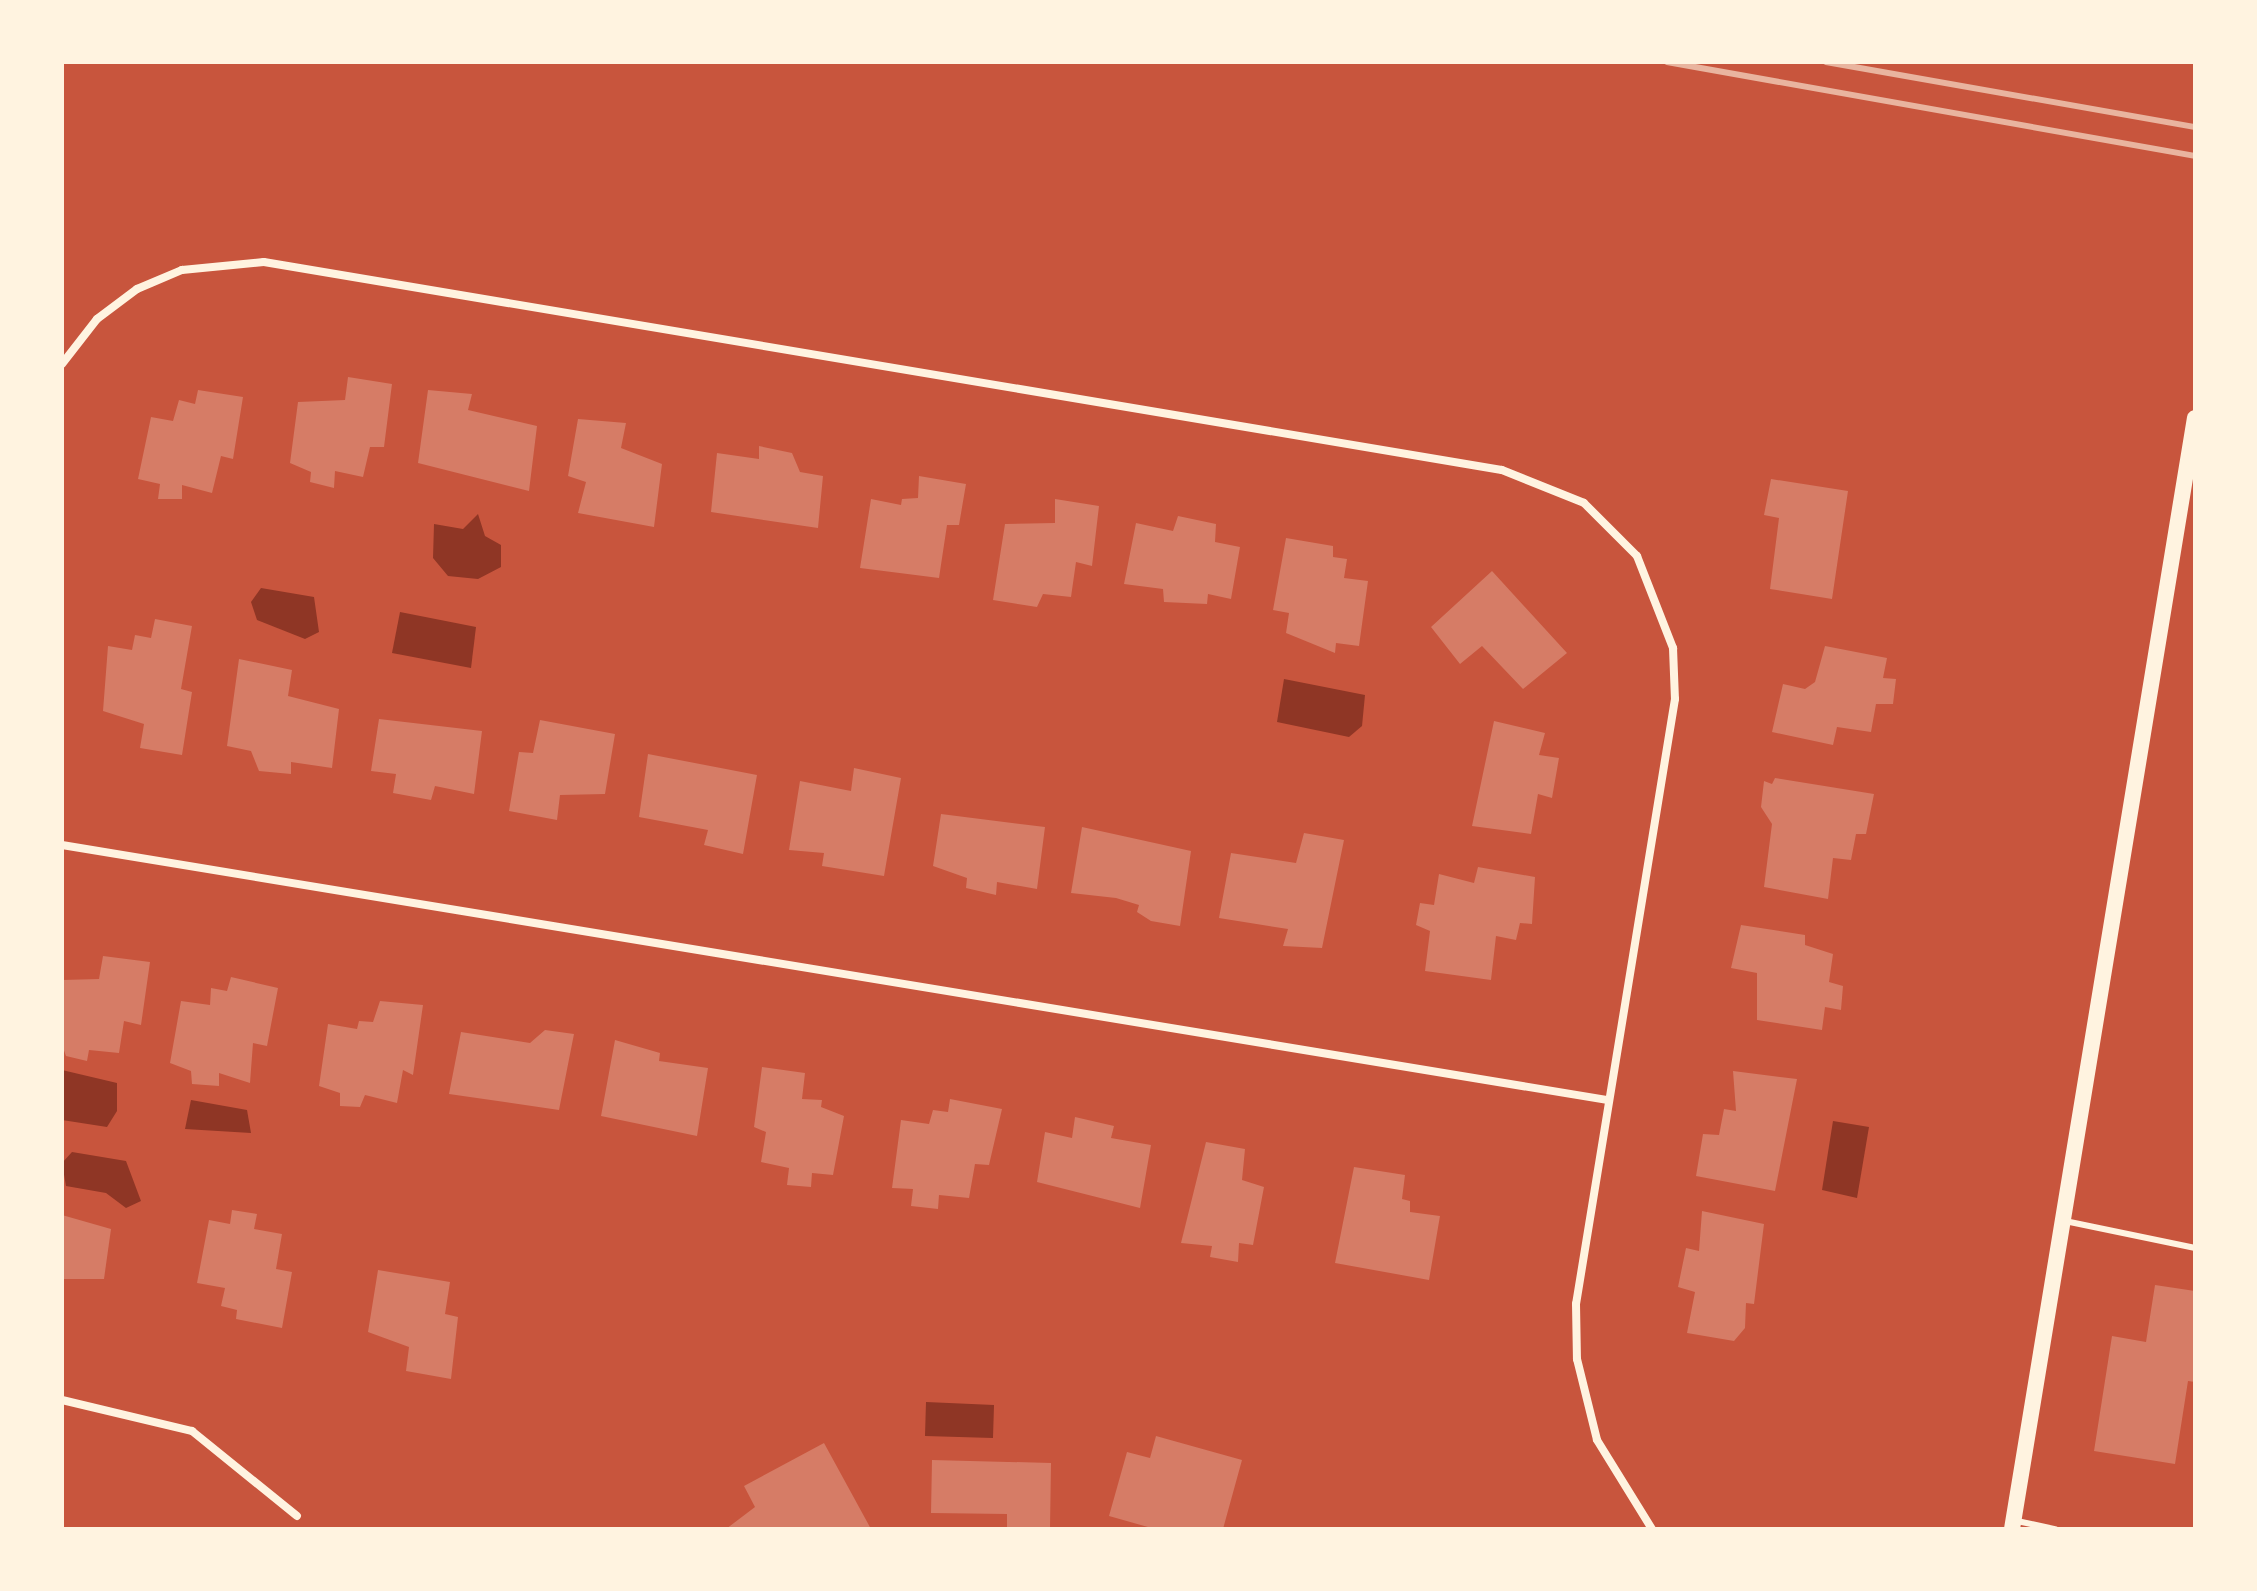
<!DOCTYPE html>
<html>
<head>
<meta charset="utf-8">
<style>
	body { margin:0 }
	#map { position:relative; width:2257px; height:1591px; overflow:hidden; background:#c8553d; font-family:Inter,sans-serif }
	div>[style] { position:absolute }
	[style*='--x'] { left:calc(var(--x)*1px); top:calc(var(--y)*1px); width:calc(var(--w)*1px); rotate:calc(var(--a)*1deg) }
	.water>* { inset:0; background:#8f3625 }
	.building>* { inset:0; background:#d67c66 }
	.service>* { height:6px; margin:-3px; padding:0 3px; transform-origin:3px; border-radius:3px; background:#fff3e0 }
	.minor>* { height:8px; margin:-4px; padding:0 4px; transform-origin:4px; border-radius:4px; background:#fff3e0 }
	.secondary>* { height:16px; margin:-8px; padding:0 8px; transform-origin:8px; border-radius:8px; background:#fff3e0 }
	.rail>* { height:6px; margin:-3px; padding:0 3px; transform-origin:3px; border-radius:3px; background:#e9b49f }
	span { translate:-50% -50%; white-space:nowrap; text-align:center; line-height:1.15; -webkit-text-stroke:8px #fff3e0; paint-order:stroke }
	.frame { position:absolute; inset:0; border:64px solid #fff3e0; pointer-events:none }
</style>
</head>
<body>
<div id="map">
	<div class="water">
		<i style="clip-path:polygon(478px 514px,485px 536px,501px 545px,501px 567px,478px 579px,448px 576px,433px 558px,434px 524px,463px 529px)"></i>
		<i style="clip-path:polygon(261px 588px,314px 597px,319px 632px,305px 639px,257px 620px,251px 602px)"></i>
		<i style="clip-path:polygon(400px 612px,476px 627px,471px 668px,392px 653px)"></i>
		<i style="clip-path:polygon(1284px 679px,1365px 695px,1362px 726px,1349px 737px,1277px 722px)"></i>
		<i style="clip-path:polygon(62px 1070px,117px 1083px,117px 1111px,107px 1127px,62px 1120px)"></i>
		<i style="clip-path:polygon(191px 1100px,247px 1110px,251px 1133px,185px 1129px)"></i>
		<i style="clip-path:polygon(1833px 1121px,1869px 1127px,1857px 1198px,1822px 1190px)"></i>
		<i style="clip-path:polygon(72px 1152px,126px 1161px,141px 1201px,126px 1208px,106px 1193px,66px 1186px,62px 1163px)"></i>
		<i style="clip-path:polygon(926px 1402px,994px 1405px,993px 1438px,925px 1436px)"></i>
	</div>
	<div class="building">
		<i style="clip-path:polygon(348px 377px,392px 384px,384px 447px,370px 447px,363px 477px,335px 471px,334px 488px,310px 482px,311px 472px,290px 463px,298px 402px,345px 400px)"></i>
		<i style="clip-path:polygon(198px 390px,243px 397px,233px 459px,221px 456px,212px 493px,182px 485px,182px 499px,158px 499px,160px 484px,138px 479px,151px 417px,173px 421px,179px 400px,195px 404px)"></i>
		<i style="clip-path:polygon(428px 390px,472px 394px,468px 410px,537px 426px,529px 491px,418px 463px)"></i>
		<i style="clip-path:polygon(578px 419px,626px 423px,621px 448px,662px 464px,654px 527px,578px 513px,586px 482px,568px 476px)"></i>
		<i style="clip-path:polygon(759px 446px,792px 453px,800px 472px,823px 476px,818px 528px,711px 512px,717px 453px,759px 459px)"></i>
		<i style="clip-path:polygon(919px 476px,966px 484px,959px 525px,947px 525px,939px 578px,860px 568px,871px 499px,901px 505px,902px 499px,918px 498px)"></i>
		<i style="clip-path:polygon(1771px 479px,1848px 491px,1832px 599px,1770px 589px,1779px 518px,1764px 515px)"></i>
		<i style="clip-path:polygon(1055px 499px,1099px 506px,1092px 566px,1076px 562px,1071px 597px,1043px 594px,1037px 607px,993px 600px,1005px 524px,1055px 523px)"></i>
		<i style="clip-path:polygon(1178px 516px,1216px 524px,1215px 542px,1240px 547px,1231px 599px,1208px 594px,1207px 604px,1164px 602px,1163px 589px,1124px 584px,1136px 523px,1173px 531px)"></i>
		<i style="clip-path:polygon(1286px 538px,1333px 546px,1333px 557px,1347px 559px,1344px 578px,1368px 581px,1359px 646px,1336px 643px,1335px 653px,1286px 633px,1289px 613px,1273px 610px)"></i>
		<i style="clip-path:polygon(1492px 571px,1567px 653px,1523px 689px,1482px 646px,1460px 664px,1431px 627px)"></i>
		<i style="clip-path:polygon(155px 619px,192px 626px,181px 689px,192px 692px,182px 755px,140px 748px,144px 724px,103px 711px,108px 646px,132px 650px,135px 635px,151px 638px)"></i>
		<i style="clip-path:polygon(1825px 646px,1887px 658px,1883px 678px,1896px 679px,1893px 704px,1876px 704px,1871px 732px,1837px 727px,1833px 745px,1772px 732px,1783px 684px,1805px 689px,1815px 682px)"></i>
		<i style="clip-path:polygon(239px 659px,292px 670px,288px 696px,339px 709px,332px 768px,291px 762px,291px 774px,259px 771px,251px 751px,227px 746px)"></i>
		<i style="clip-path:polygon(379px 719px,482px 731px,474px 794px,435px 786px,431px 800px,393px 793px,396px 774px,371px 771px)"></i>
		<i style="clip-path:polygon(540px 720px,615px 734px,605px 794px,560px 795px,557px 820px,509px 811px,519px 752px,533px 753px)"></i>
		<i style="clip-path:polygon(1494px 721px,1545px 733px,1539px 755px,1559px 758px,1552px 798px,1538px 794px,1531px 834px,1472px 826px)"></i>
		<i style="clip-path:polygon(648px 754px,757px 775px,743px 854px,704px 845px,708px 830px,639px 817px)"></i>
		<i style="clip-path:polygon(854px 768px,901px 778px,884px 876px,822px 866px,824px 853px,789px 850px,800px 781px,851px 791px)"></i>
		<i style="clip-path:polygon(1775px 778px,1874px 794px,1866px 834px,1856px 834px,1851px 860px,1833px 858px,1828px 899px,1764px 887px,1772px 824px,1761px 807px,1764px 781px,1772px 784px)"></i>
		<i style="clip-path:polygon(941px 814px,1045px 827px,1037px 889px,997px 882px,996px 895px,966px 888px,967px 878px,933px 866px)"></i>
		<i style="clip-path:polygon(1082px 827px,1191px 851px,1180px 926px,1151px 921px,1137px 912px,1139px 905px,1116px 898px,1071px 893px)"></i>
		<i style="clip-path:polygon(1304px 833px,1344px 840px,1322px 948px,1283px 946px,1288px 929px,1219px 918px,1231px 853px,1296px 863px)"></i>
		<i style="clip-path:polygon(1478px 867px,1535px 877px,1532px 924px,1520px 923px,1516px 940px,1496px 936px,1491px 980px,1425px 971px,1430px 931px,1416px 925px,1420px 903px,1434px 905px,1439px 874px,1474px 883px)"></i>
		<i style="clip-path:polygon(1741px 925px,1805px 935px,1805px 945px,1833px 954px,1829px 982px,1843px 986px,1841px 1010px,1825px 1007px,1822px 1030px,1757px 1020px,1757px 973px,1731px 968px)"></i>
		<i style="clip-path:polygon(103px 956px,150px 962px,141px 1025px,124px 1021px,119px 1053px,89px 1050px,87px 1061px,66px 1056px,62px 1045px,62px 980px,99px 979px)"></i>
		<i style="clip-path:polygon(231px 977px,278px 988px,267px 1046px,253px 1043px,250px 1083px,219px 1073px,219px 1086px,192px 1084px,191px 1071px,170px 1063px,181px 1001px,210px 1005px,211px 988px,227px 991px)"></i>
		<i style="clip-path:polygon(380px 1001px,423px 1005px,413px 1075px,403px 1070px,397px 1103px,365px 1095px,360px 1107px,340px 1106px,340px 1093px,319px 1086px,328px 1024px,357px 1029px,359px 1021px,373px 1022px)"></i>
		<i style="clip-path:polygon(545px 1030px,574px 1034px,559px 1110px,449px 1094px,461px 1032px,530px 1043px)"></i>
		<i style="clip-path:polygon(615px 1040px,660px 1053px,659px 1061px,708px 1068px,697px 1136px,601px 1116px)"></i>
		<i style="clip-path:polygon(762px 1067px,805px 1073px,802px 1099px,822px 1100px,821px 1107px,844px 1116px,833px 1175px,812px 1173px,811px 1187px,787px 1185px,789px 1168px,761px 1162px,766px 1132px,754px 1127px)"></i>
		<i style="clip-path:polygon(1733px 1071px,1797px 1079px,1775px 1191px,1696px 1176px,1703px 1134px,1719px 1135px,1724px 1109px,1736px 1111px)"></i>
		<i style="clip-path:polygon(950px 1099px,1002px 1109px,989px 1165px,975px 1164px,969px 1198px,939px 1195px,938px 1209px,911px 1206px,913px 1189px,892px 1188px,901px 1120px,929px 1124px,933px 1110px,948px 1112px)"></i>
		<i style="clip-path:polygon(1075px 1117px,1114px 1126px,1111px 1138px,1151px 1145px,1140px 1208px,1037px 1182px,1045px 1132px,1072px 1138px)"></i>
		<i style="clip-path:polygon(1206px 1142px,1245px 1149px,1242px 1180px,1264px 1187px,1253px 1245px,1239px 1243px,1238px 1262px,1210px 1257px,1212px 1246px,1181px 1243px)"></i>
		<i style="clip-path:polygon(1354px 1167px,1405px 1175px,1402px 1199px,1410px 1201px,1410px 1212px,1440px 1216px,1429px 1280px,1335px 1263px)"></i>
		<i style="clip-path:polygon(232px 1210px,257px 1214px,254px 1229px,282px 1234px,276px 1269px,292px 1272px,282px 1328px,236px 1319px,237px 1310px,221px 1306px,225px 1288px,197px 1283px,209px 1220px,230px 1224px)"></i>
		<i style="clip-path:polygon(1702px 1211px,1764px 1224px,1754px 1304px,1746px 1303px,1745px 1328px,1734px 1341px,1687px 1333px,1695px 1292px,1678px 1287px,1686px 1248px,1699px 1251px)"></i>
		<i style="clip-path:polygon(62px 1215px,111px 1229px,104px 1279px,62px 1279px)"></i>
		<i style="clip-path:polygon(378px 1270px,450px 1282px,445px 1314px,458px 1317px,451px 1379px,406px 1371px,409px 1347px,368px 1332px)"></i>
		<i style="clip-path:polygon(2155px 1285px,2195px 1291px,2195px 1382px,2188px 1381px,2175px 1464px,2094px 1451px,2112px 1336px,2146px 1342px)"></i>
		<i style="clip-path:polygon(1156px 1436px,1242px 1460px,1223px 1529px,1155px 1529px,1109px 1516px,1127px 1452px,1150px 1458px)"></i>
		<i style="clip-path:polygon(824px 1443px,871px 1529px,726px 1529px,755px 1507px,744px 1486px)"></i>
		<i style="clip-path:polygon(932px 1460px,1051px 1463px,1050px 1529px,1007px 1529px,1007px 1514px,931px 1513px)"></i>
	</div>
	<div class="service">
		<i style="--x:2065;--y:1221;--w:133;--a:11.7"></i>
		<i style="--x:2017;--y:1521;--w:40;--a:12"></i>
	</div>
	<div class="minor">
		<i style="--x:62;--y:364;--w:57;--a:-52.1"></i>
		<i style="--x:97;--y:319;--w:50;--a:-36.9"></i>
		<i style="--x:137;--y:289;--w:49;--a:-22.9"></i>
		<i style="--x:182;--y:270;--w:82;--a:-5.6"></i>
		<i style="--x:264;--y:262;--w:1255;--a:9.54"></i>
		<i style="--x:1502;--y:470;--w:88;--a:21.9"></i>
		<i style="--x:1584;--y:503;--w:75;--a:45"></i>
		<i style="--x:1637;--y:556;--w:99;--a:68.6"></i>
		<i style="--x:1673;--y:648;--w:51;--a:87.8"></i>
		<i style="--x:1675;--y:699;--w:613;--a:99.29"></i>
		<i style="--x:1576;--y:1304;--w:55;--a:89"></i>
		<i style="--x:1577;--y:1359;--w:83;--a:76.1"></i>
		<i style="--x:1597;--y:1440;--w:105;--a:58.3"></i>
		<i style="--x:62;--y:845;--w:1567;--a:9.37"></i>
		<i style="--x:62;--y:1400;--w:134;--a:13.4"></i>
		<i style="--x:192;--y:1431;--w:135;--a:39"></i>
	</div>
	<div class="secondary">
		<i style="--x:2012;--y:1529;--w:1126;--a:-80.65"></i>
	</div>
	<div class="rail">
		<i style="--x:1667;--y:62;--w:536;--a:10.09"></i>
		<i style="--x:1826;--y:62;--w:375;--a:10"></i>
	</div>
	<div class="frame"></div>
</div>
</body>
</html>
